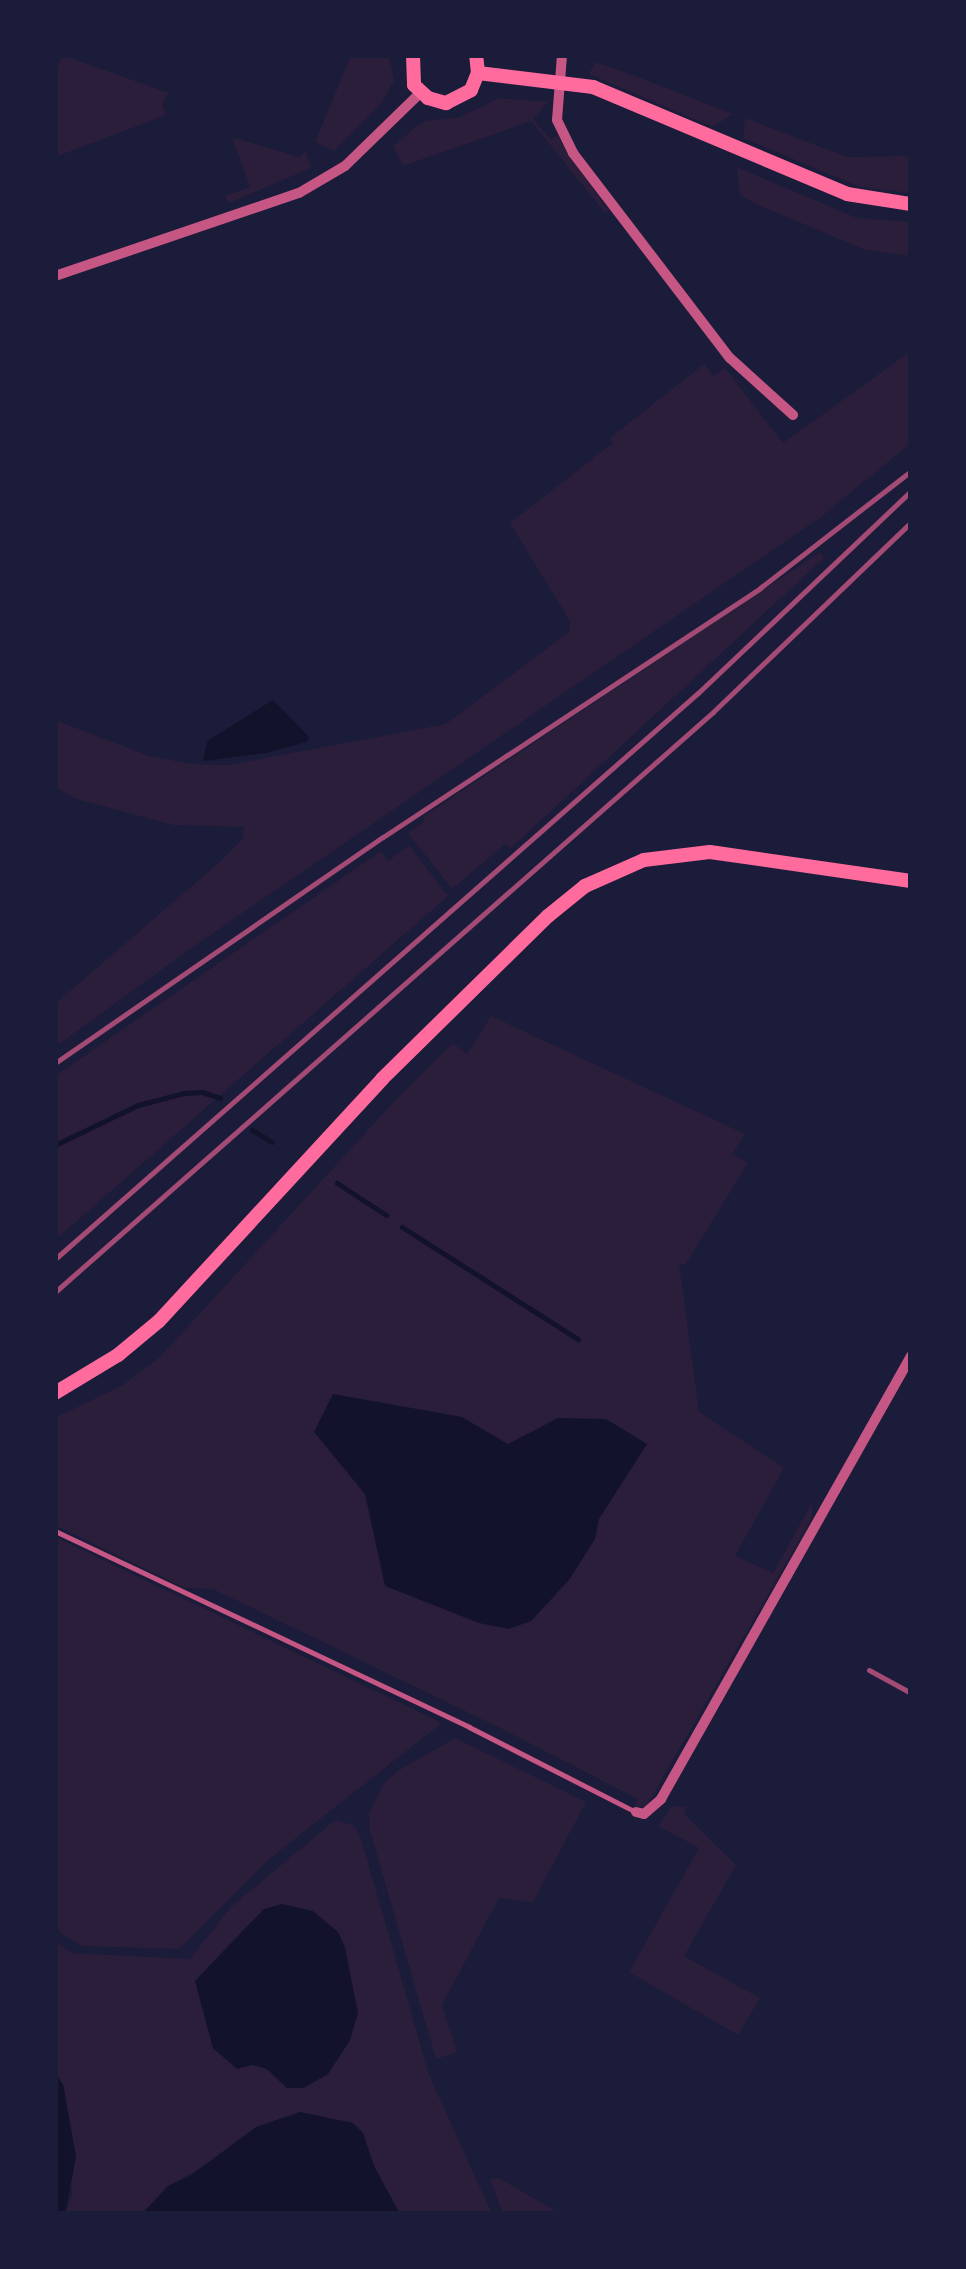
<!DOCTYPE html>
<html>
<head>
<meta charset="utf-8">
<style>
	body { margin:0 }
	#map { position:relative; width:966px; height:2269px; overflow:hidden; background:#1b1b3a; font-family:"Titillium Web",sans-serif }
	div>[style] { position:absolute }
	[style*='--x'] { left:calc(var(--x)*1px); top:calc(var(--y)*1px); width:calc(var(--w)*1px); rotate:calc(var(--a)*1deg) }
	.green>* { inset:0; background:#2a1e3b }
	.water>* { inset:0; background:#12122b }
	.stream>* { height:5px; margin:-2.5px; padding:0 2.5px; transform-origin:2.5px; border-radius:2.5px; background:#12122b }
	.service>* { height:5px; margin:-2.5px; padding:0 2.5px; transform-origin:2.5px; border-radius:2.5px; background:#c65784 }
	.minor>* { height:10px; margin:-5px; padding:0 5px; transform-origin:5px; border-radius:5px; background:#c65784 }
	.secondary>* { height:14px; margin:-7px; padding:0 7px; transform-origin:7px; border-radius:7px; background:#ff6b9d }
	.rail>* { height:5px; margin:-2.5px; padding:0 2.5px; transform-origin:2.5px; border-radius:2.5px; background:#a44b75 }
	span { translate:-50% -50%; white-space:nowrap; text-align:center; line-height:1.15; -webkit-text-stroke:10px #1b1b3a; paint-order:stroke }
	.frame { position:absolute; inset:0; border:58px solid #1b1b3a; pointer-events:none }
</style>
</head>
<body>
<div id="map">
	<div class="green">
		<i style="clip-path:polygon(62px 55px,169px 93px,162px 103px,166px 115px,55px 157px,55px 76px)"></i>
		<i style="clip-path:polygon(351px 55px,389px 55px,394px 81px,380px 105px,334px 151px,315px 142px)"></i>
		<i style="clip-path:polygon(595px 62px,630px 74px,733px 114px,713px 127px,589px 74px)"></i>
		<i style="clip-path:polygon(499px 98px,548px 102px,533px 119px,551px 140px,557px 135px,608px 210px,605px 213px,531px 121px,403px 166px,393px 146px,416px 127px,425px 121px,460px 117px)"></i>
		<i style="clip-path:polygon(745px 118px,847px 157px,911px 156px,911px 193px,860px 187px,743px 138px)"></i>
		<i style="clip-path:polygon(232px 137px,299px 157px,306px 151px,311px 168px,229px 203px,225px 196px,250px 187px)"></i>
		<i style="clip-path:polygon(737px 167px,857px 218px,911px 222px,911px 256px,866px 250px,760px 206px,740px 195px)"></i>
		<i style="clip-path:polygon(911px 351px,911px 443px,821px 517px,200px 942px,55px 1047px,55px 1004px,222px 860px,243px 838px,244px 827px,173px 825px,73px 798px,55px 786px,55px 720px,149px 756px,192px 764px,229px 765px,446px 724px,569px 632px,570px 621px,510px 523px,613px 443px,610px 438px,704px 364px,714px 376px,725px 368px,783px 443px)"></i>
		<i style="clip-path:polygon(820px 552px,824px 558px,510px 849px,505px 844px,452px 889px,408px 833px,425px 821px,423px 817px)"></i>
		<i style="clip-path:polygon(409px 845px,448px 896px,55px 1240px,55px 1076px,381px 851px,388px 861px)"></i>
		<i style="clip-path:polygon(491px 1016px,745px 1134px,732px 1154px,748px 1163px,685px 1265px,679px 1263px,699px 1412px,784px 1468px,735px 1556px,773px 1573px,812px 1503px,812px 1518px,646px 1807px,634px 1806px,638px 1799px,500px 1728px,213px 1589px,185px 1588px,55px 1525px,55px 1418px,123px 1385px,161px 1356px,390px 1106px,453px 1043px,467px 1054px)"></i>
		<i style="clip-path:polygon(55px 1537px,442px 1723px,268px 1860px,179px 1949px,82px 1946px,60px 1933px,56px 1921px)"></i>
		<i style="clip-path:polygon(455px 1738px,586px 1802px,533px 1902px,499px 1898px,442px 2005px,457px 2052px,436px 2059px,370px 1831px,369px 1813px,383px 1785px,396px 1772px)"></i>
		<i style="clip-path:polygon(672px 1806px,687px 1807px,684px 1814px,736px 1865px,684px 1956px,760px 1998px,738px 2035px,629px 1972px,699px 1848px,658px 1826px)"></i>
		<i style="clip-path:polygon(evenodd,335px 1820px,353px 1825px,360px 1835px,429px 2075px,492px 2214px,400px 2214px,374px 2166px,363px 2133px,352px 2123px,300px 2112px,168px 2186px,142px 2214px,65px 2214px,72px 2196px,63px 2085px,55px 2074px,55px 1941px,71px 1953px,190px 1959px,231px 1907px,335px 1820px,250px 1923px,345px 1947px,350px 2040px,328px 2074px,303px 2088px,287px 2088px,267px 2069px,253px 2065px,195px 1981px,250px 1923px)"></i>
		<i style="clip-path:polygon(499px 2178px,561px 2214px,503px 2214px,490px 2179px)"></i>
	</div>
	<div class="water">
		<i style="clip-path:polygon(273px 700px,309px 737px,306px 742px,266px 753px,203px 761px,207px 741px)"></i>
		<i style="clip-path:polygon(333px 1394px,462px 1417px,508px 1444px,558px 1418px,606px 1419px,647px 1444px,599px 1519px,595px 1539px,569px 1580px,531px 1621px,509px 1629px,479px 1623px,385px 1586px,365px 1494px,314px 1432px)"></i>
		<i style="clip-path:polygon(282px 1904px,313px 1911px,338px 1932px,345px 1947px,358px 2013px,350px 2040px,328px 2074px,303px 2088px,287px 2088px,267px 2069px,253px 2065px,237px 2069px,213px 2048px,195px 1981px,264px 1909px)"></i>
		<i style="clip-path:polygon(55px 2074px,63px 2084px,76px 2157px,65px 2214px,55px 2214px)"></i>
		<i style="clip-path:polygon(300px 2112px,353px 2123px,363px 2133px,374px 2166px,400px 2214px,142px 2214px,168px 2186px,190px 2176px,256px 2127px)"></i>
	</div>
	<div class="stream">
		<i style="--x:252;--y:1130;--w:23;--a:31"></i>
		<i style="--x:55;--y:1145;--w:92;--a:-25.7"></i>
		<i style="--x:138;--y:1105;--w:48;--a:-14.6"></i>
		<i style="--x:184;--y:1093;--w:18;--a:-3"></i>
		<i style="--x:202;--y:1092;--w:19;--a:18"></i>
		<i style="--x:337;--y:1183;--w:59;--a:33.1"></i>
		<i style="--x:402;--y:1227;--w:209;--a:32.5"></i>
	</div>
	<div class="service">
		<i style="--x:55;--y:1531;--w:458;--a:25.3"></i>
		<i style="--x:469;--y:1727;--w:187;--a:27"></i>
	</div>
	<div class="minor">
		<i style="--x:562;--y:55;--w:65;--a:94.4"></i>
		<i style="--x:557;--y:120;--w:37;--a:64"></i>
		<i style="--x:573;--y:153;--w:258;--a:52.6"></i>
		<i style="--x:730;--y:358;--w:85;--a:42.1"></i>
		<i style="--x:55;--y:276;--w:258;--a:-18.8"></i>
		<i style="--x:299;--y:193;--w:53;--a:-30.4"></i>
		<i style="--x:345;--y:166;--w:105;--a:-44.2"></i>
		<i style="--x:636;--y:1812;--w:8;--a:14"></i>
		<i style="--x:644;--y:1814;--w:23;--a:-41"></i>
		<i style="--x:661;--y:1799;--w:509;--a:-60.56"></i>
	</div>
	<div class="secondary">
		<i style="--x:413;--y:55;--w:30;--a:88"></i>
		<i style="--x:414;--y:85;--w:19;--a:43"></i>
		<i style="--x:428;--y:98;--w:19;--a:16"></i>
		<i style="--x:446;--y:103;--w:28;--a:-27"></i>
		<i style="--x:471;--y:90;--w:18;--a:-68"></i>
		<i style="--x:478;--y:73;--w:18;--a:-96"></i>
		<i style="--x:478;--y:73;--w:116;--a:6.9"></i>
		<i style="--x:593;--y:87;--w:276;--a:22.8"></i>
		<i style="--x:847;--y:194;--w:65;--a:8.9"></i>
		<i style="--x:55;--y:1393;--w:74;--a:-31.1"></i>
		<i style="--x:118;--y:1355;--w:53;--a:-39.7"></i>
		<i style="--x:159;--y:1321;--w:329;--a:-47.3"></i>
		<i style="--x:382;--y:1079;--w:233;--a:-44.5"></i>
		<i style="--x:548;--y:916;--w:48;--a:-39"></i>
		<i style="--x:585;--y:886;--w:64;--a:-23.8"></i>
		<i style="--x:644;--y:860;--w:66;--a:-6.9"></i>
		<i style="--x:710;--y:852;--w:203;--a:8.2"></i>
	</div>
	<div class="rail">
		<i style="--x:55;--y:1063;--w:398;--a:-34.6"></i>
		<i style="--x:383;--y:837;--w:452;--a:-33.4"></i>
		<i style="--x:760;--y:588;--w:191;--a:-37.8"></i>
		<i style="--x:55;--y:1259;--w:857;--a:-41.36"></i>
		<i style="--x:698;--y:693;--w:294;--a:-43.5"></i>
		<i style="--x:55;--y:1292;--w:877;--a:-41.39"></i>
		<i style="--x:713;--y:712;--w:274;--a:-43.8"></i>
		<i style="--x:869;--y:1670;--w:48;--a:28.7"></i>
	</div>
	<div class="frame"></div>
</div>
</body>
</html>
